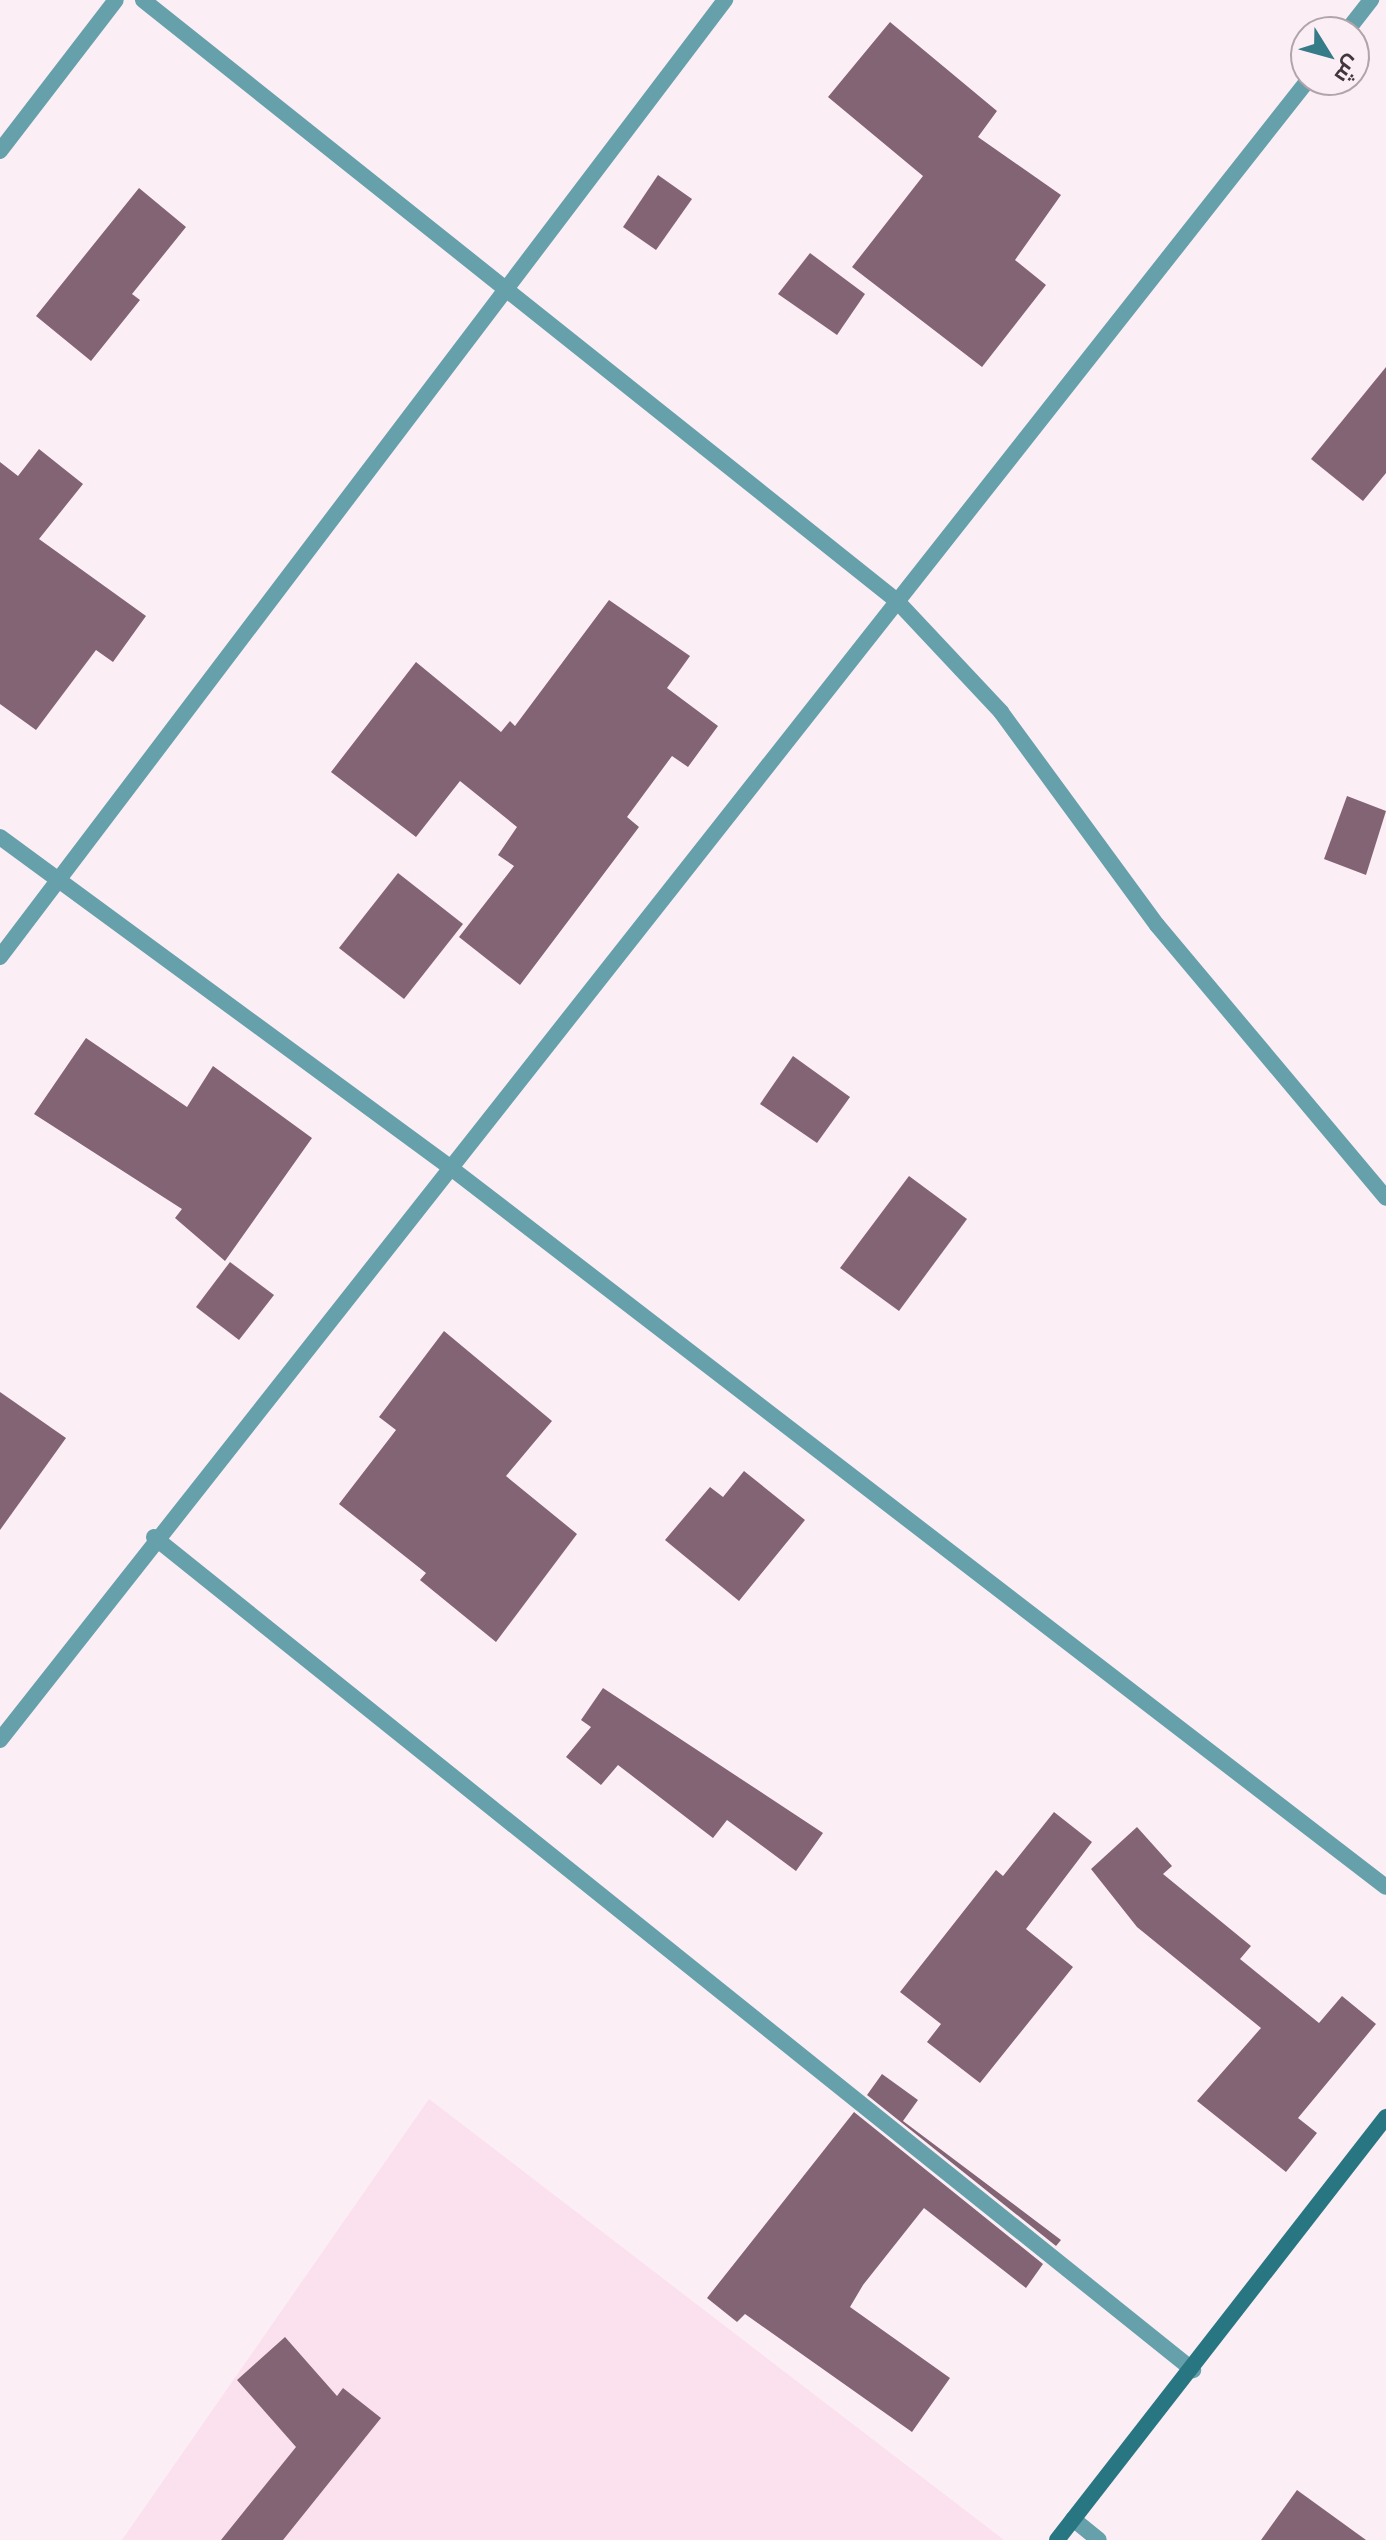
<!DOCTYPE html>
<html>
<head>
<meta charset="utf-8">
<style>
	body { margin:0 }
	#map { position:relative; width:1386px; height:2540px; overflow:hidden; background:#fceef5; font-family:"Fira Sans",Cairo,sans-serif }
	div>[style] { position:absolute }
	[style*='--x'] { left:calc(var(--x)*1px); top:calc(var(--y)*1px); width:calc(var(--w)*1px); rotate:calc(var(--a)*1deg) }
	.built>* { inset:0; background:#fbe0ed }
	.building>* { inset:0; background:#836474 }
	.street>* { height:16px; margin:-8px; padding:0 8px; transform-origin:8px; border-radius:8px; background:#66a1ab }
	.secondary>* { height:16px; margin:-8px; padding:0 8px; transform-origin:8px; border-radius:8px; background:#287682 }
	span { translate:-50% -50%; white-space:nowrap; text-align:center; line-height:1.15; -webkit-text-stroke:8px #fceef5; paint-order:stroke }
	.north { position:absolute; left:1290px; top:16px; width:80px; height:80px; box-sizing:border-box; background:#fceef5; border:2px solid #b2a4ab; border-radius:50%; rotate:127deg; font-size:22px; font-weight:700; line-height:32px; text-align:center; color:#44363d }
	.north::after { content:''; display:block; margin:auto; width:28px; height:36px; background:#367c88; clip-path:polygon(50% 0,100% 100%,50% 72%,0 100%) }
</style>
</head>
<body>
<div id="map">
	<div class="built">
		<i style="clip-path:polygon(429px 2099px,1004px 2540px,122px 2540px)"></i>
	</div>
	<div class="building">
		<i style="clip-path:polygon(890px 22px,997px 111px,978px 137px,1061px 195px,1015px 260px,1046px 285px,982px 367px,852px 267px,923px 176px,828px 97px)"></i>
		<i style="clip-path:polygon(658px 175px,692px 199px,656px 250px,623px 227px)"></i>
		<i style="clip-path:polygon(139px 188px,186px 227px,132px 294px,140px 300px,91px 361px,36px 316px)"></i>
		<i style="clip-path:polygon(810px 253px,865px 294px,837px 335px,778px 294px)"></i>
		<i style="clip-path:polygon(1386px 367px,1386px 473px,1363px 501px,1311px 459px)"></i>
		<i style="clip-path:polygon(39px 449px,83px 484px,39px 539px,146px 616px,113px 662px,96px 650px,36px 730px,0 704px,0 462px,18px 476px)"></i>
		<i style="clip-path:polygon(609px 600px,690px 656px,667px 688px,718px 726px,688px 767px,672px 756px,627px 817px,639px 827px,520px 985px,459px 937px,514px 866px,498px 855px,517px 827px,460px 781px,416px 837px,331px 772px,416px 662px,501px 732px,510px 721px,515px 726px)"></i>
		<i style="clip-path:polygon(1347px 796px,1386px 811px,1366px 875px,1324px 859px)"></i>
		<i style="clip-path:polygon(398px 873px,463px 924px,404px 999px,339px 948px)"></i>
		<i style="clip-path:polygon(86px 1038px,187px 1107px,213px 1066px,312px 1138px,225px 1261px,175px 1218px,182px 1209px,34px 1114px)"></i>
		<i style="clip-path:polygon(793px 1056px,850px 1097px,817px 1143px,760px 1104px)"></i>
		<i style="clip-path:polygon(909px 1176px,967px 1219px,899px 1311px,840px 1268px)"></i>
		<i style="clip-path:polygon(230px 1262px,274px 1295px,239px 1340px,196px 1307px)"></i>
		<i style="clip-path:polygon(444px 1331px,552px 1421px,506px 1476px,577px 1534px,496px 1642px,420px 1580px,426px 1573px,339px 1504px,396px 1430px,379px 1417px)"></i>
		<i style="clip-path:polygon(0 1392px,66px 1438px,0 1530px)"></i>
		<i style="clip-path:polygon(744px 1471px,805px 1520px,739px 1601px,665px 1540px,710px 1487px,723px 1497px)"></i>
		<i style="clip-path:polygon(603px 1688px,823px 1833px,796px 1871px,727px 1820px,713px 1838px,618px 1765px,601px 1785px,566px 1757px,591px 1727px,581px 1720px)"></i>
		<i style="clip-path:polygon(1054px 1812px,1092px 1842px,1026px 1929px,1073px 1967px,980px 2083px,927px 2042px,941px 2024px,900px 1992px,996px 1870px,1003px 1876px)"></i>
		<i style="clip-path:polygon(1137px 1827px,1172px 1866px,1163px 1874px,1251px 1946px,1240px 1959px,1319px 2023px,1342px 1996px,1376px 2024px,1298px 2118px,1317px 2133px,1286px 2172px,1197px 2101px,1261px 2028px,1137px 1927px,1091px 1869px)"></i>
		<i style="clip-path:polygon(882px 2074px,918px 2100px,903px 2121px,1061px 2240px,1056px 2246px,867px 2095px)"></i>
		<i style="clip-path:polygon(854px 2112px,1043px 2264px,1026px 2288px,924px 2208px,863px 2285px,850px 2307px,950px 2378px,912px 2432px,745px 2314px,737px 2322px,707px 2298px)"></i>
		<i style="clip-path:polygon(285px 2337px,337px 2396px,343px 2388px,381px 2418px,283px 2540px,221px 2540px,296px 2447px,237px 2380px)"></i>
		<i style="clip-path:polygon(1297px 2490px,1366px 2540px,1261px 2540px)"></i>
	</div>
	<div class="street">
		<i style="--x:143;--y:0;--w:963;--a:38.55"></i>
		<i style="--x:896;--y:600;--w:154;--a:46.8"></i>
		<i style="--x:1001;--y:712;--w:264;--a:53.8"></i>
		<i style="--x:1157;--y:925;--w:356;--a:50"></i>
		<i style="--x:1346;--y:32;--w:41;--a:-52"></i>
		<i style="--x:0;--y:151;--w:190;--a:-52.5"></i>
		<i style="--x:0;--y:837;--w:554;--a:36.27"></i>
		<i style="--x:447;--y:1165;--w:1184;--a:37.56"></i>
		<i style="--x:0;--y:957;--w:1201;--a:-52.85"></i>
		<i style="--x:154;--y:1537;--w:1332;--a:38.72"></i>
		<i style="--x:0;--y:1740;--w:2113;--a:-51.76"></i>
		<i style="--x:1073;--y:2519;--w:33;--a:39"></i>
	</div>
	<div class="secondary">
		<i style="--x:1057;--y:2540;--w:536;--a:-52.13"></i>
	</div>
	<div class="north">ش</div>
</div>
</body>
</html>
